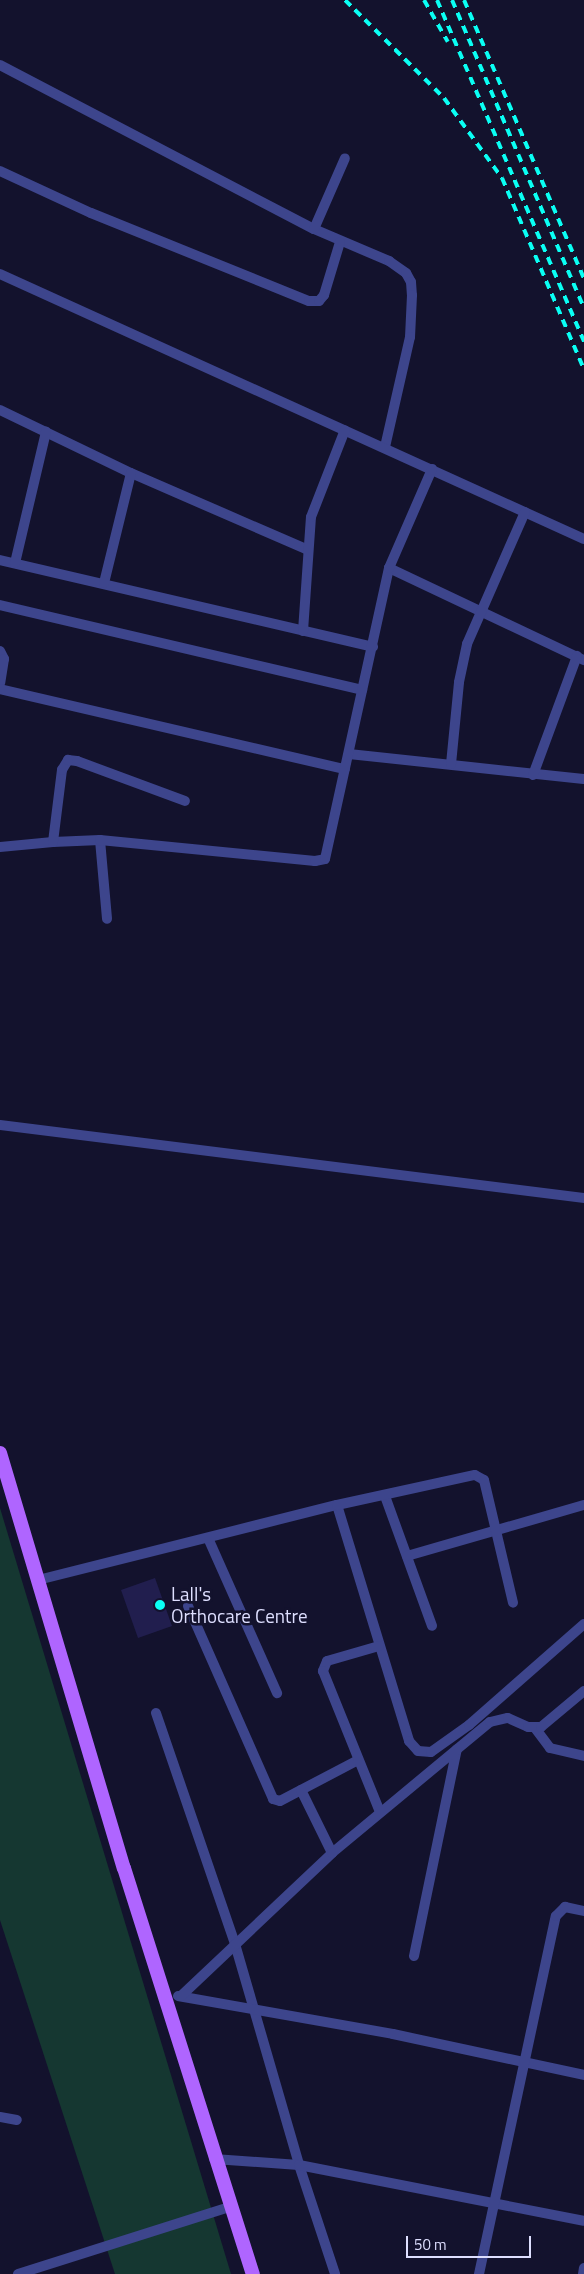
<!DOCTYPE html>
<html>
<head>
<meta charset="utf-8">
<style>
	body { margin:0 }
	#map { position:relative; width:584px; height:2274px; overflow:hidden; background:#13122d; font-family:"Titillium Web",sans-serif }
	div>[style] { position:absolute }
	[style*='--x'] { left:calc(var(--x)*1px); top:calc(var(--y)*1px); width:calc(var(--w)*1px); rotate:calc(var(--a)*1deg) }
	.green>* { inset:0; background:#153731 }
	.building>* { inset:0; background:#211e4e }
	.service>* { height:10px; margin:-5px; padding:0 5px; transform-origin:5px; border-radius:5px; background:#3d458c }
	.minor>* { height:10px; margin:-5px; padding:0 5px; transform-origin:5px; border-radius:5px; background:#3d458c }
	.primary>* { height:14px; margin:-7px; padding:0 7px; transform-origin:7px; border-radius:7px; background:#af65ff }
	.rail>* { height:4px; margin-top:-2px; transform-origin:0; background:repeating-linear-gradient(90deg,#0afff4 0 8px,transparent 0 14px) }
	.dots>* { width:14px; height:14px; translate:-50% -50%; box-sizing:border-box; border:2px solid #13122d; border-radius:50% }
	span { translate:-50% -50%; white-space:nowrap; text-align:center; line-height:1.15; -webkit-text-stroke:5px #13122d; paint-order:stroke }
	.poi-label { font-size:19px; color:#dedfff }
	.left { translate:0 -50%; text-align:left }
	.scale { position:absolute; left:406px; top:2236px; width:125px; height:22px; box-sizing:border-box; border:2px solid #dedfff; border-top:0; padding-left:6px; font-size:15px; line-height:18px; white-space:nowrap; color:#dedfff; -webkit-text-stroke:4px #13122d; paint-order:stroke }
</style>
</head>
<body>
<div id="map">
	<div class="green">
		<i style="clip-path:polygon(0 1508px,231px 2274px,115px 2274px,0 1920px)"></i>
	</div>
	<div class="building">
		<i style="clip-path:polygon(155px 1578px,172px 1626px,138px 1638px,121px 1590px)"></i>
	</div>
	<div class="service">
		<i style="--x:0;--y:2117;--w:17;--a:10"></i>
	</div>
	<div class="minor">
		<i style="--x:0;--y:65;--w:354;--a:27.6"></i>
		<i style="--x:314;--y:229;--w:82;--a:23.1"></i>
		<i style="--x:389;--y:261;--w:21;--a:35"></i>
		<i style="--x:406;--y:273;--w:10;--a:61"></i>
		<i style="--x:411;--y:282;--w:13;--a:86"></i>
		<i style="--x:412;--y:295;--w:42;--a:92.7"></i>
		<i style="--x:410;--y:337;--w:113;--a:102.8"></i>
		<i style="--x:0;--y:171;--w:100;--a:24.8"></i>
		<i style="--x:91;--y:213;--w:235;--a:22"></i>
		<i style="--x:309;--y:301;--w:10;--a:0"></i>
		<i style="--x:319;--y:301;--w:8;--a:-50"></i>
		<i style="--x:324;--y:295;--w:55;--a:-73.2"></i>
		<i style="--x:314;--y:229;--w:77;--a:-66.4"></i>
		<i style="--x:0;--y:274;--w:641;--a:24.41"></i>
		<i style="--x:0;--y:410;--w:145;--a:25.7"></i>
		<i style="--x:131;--y:473;--w:193;--a:23.5"></i>
		<i style="--x:0;--y:560;--w:383;--a:13.1"></i>
		<i style="--x:15;--y:563;--w:135;--a:-76.7"></i>
		<i style="--x:389;--y:568;--w:216;--a:25.3"></i>
		<i style="--x:104;--y:583;--w:113;--a:-76.2"></i>
		<i style="--x:0;--y:605;--w:372;--a:13.2"></i>
		<i style="--x:303;--y:631;--w:114;--a:-86"></i>
		<i style="--x:311;--y:517;--w:93;--a:-68.7"></i>
		<i style="--x:0;--y:651;--w:9;--a:63"></i>
		<i style="--x:4;--y:659;--w:24;--a:99"></i>
		<i style="--x:0;--y:689;--w:354;--a:13.1"></i>
		<i style="--x:349;--y:754;--w:236;--a:6.1"></i>
		<i style="--x:451;--y:764;--w:82;--a:-84.4"></i>
		<i style="--x:459;--y:682;--w:39;--a:-78"></i>
		<i style="--x:467;--y:644;--w:144;--a:-66.3"></i>
		<i style="--x:533;--y:775;--w:127;--a:-69.7"></i>
		<i style="--x:100;--y:840;--w:79;--a:84.9"></i>
		<i style="--x:53;--y:842;--w:47;--a:-2.4"></i>
		<i style="--x:100;--y:840;--w:216;--a:5.6"></i>
		<i style="--x:315;--y:861;--w:10;--a:-11"></i>
		<i style="--x:325;--y:859;--w:298;--a:-77.6"></i>
		<i style="--x:389;--y:568;--w:108;--a:-66.5"></i>
		<i style="--x:0;--y:847;--w:53;--a:-5.4"></i>
		<i style="--x:53;--y:842;--w:73;--a:-82.9"></i>
		<i style="--x:62;--y:770;--w:12;--a:-59"></i>
		<i style="--x:68;--y:760;--w:9;--a:6"></i>
		<i style="--x:77;--y:761;--w:115;--a:20.3"></i>
		<i style="--x:0;--y:1125;--w:589;--a:7.13"></i>
		<i style="--x:385;--y:1496;--w:138;--a:70.1"></i>
		<i style="--x:337;--y:1505;--w:247;--a:73"></i>
		<i style="--x:409;--y:1741;--w:13;--a:48"></i>
		<i style="--x:418;--y:1751;--w:13;--a:4"></i>
		<i style="--x:431;--y:1752;--w:47;--a:-35.4"></i>
		<i style="--x:469;--y:1725;--w:153;--a:-41.3"></i>
		<i style="--x:208;--y:1538;--w:170;--a:66"></i>
		<i style="--x:407;--y:1556;--w:184;--a:-16.1"></i>
		<i style="--x:38;--y:1580;--w:308;--a:-14.1"></i>
		<i style="--x:337;--y:1505;--w:141;--a:-12.3"></i>
		<i style="--x:475;--y:1475;--w:10;--a:29"></i>
		<i style="--x:484;--y:1480;--w:126;--a:76.7"></i>
		<i style="--x:188;--y:1606;--w:211;--a:66.2"></i>
		<i style="--x:273;--y:1799;--w:7;--a:16"></i>
		<i style="--x:280;--y:1801;--w:88;--a:-27.7"></i>
		<i style="--x:379;--y:1646;--w:54;--a:163.9"></i>
		<i style="--x:327;--y:1661;--w:11;--a:112"></i>
		<i style="--x:323;--y:1671;--w:152;--a:68"></i>
		<i style="--x:156;--y:1713;--w:244;--a:71.1"></i>
		<i style="--x:235;--y:1944;--w:230;--a:73.8"></i>
		<i style="--x:299;--y:2165;--w:115;--a:71.7"></i>
		<i style="--x:535;--y:1728;--w:25;--a:53"></i>
		<i style="--x:550;--y:1748;--w:35;--a:13"></i>
		<i style="--x:301;--y:1790;--w:70;--a:63.8"></i>
		<i style="--x:414;--y:1956;--w:211;--a:-78.3"></i>
		<i style="--x:178;--y:1996;--w:218;--a:10"></i>
		<i style="--x:393;--y:2034;--w:195;--a:12.1"></i>
		<i style="--x:181;--y:1996;--w:208;--a:-43.4"></i>
		<i style="--x:332;--y:1853;--w:205;--a:-39.7"></i>
		<i style="--x:490;--y:1722;--w:18;--a:-13"></i>
		<i style="--x:508;--y:1718;--w:22;--a:24"></i>
		<i style="--x:528;--y:1727;--w:13;--a:0"></i>
		<i style="--x:541;--y:1727;--w:56;--a:-39.9"></i>
		<i style="--x:214;--y:2159;--w:85;--a:4"></i>
		<i style="--x:299;--y:2165;--w:290;--a:11.1"></i>
		<i style="--x:18;--y:2274;--w:221;--a:-17.6"></i>
		<i style="--x:479;--y:2274;--w:366;--a:-77.9"></i>
		<i style="--x:556;--y:1916;--w:13;--a:-45"></i>
		<i style="--x:565;--y:1907;--w:19;--a:12"></i>
		<i style="--x:583;--y:2274;--w:6;--a:-81"></i>
	</div>
	<div class="primary">
		<i style="--x:0;--y:1453;--w:433;--a:73.4"></i>
		<i style="--x:124;--y:1868;--w:426;--a:72.4"></i>
	</div>
	<div class="rail">
		<i style="--x:345;--y:0;--w:139;--a:44.7"></i>
		<i style="--x:444;--y:98;--w:99;--a:54.1"></i>
		<i style="--x:502;--y:178;--w:208;--a:66.8"></i>
		<i style="--x:424;--y:0;--w:48;--a:60.3"></i>
		<i style="--x:437;--y:0;--w:372;--a:66.7"></i>
		<i style="--x:452;--y:0;--w:335;--a:66.8"></i>
		<i style="--x:464;--y:0;--w:303;--a:66.7"></i>
	</div>
	<div class="dots">
		<i style="left:160px;top:1605px;background:#0afff4"></i>
	</div>
	<div class="poi-label">
		<span class="left" style="left:171px;top:1605px">Lall's<br>Orthocare Centre</span>
	</div>
	<div class="scale">50 m</div>
</div>
</body>
</html>
